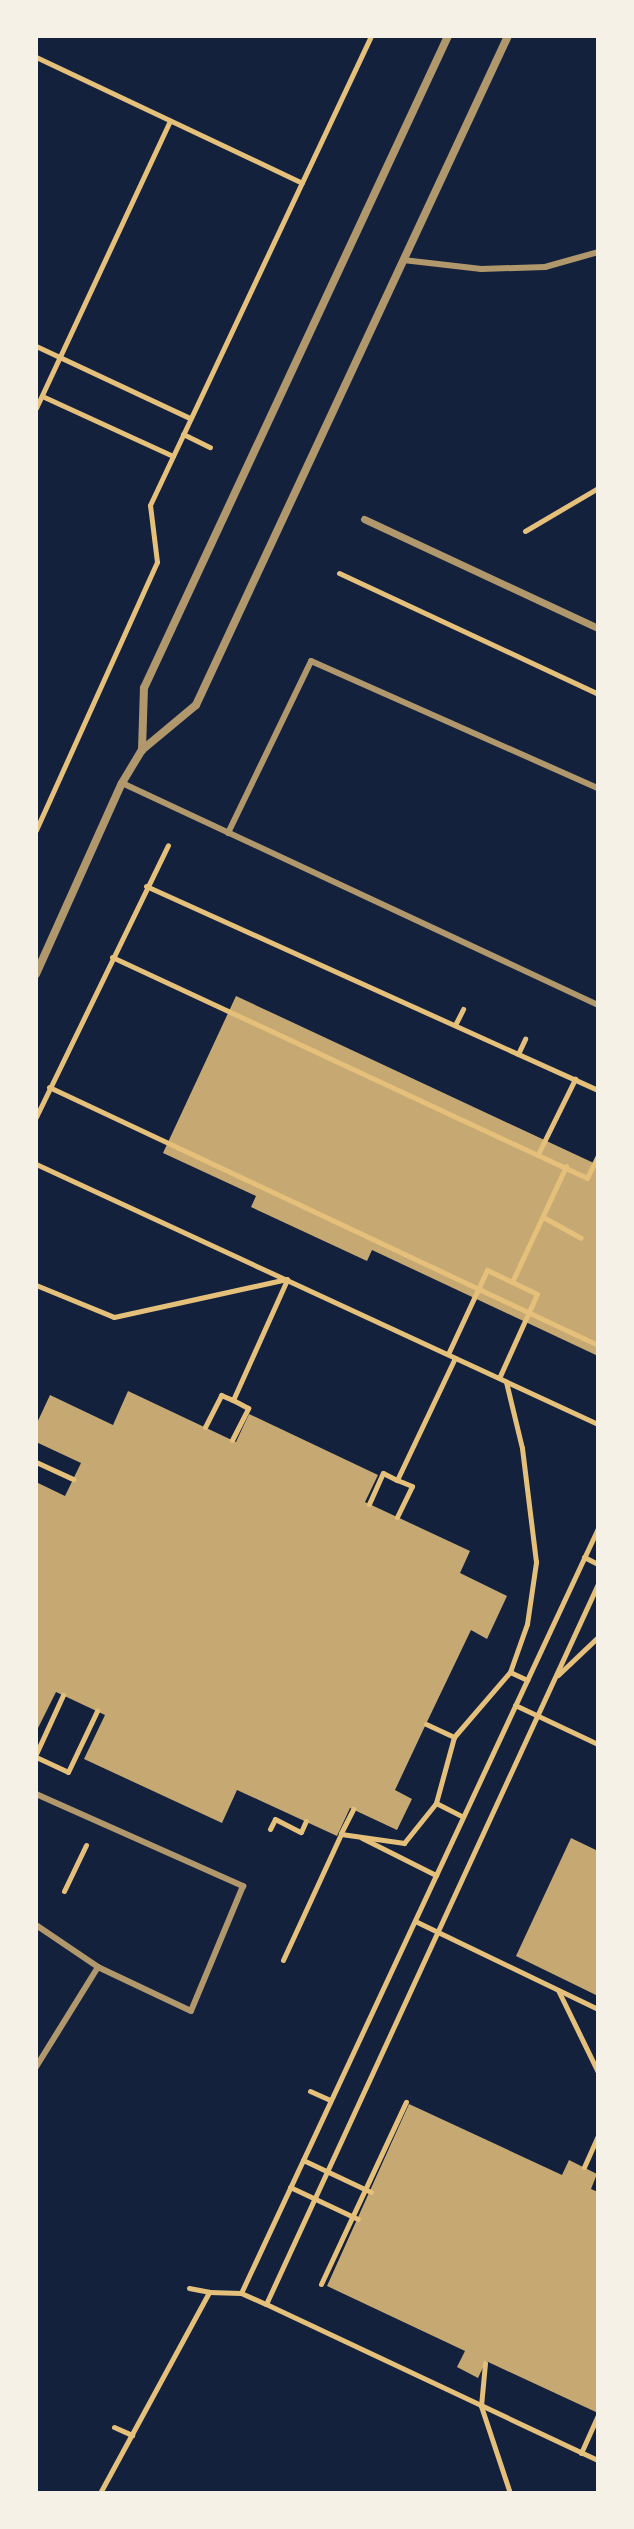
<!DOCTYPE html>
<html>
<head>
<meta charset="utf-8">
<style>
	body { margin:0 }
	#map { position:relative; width:634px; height:2529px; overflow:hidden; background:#14213d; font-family:Lora,serif }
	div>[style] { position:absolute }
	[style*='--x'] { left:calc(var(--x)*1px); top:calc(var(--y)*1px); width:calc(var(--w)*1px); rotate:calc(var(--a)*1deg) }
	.building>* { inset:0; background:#c6a872 }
	.path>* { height:5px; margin:-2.5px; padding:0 2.5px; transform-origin:2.5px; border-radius:2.5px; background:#e5c07b }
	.service>* { height:6px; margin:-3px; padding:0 3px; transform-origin:3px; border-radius:3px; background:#b1986c }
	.pedestrian>* { height:7px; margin:-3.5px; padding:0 3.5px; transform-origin:3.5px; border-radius:3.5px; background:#b1986c }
	.minor>* { height:8px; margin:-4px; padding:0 4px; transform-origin:4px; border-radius:4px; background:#b1986c }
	span { translate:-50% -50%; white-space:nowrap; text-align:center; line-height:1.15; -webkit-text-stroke:8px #f6f1e7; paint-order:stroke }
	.frame { position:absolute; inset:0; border:38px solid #f6f1e7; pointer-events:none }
</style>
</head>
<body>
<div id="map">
	<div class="building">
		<i style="clip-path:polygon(236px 996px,598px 1165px,598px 1356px,372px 1250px,367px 1261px,251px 1207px,256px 1196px,163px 1153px)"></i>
		<i style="clip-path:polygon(128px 1391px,236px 1442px,249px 1414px,378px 1475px,365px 1502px,470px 1551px,460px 1573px,507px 1596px,487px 1639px,471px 1630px,426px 1724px,395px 1790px,412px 1799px,397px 1830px,350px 1808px,337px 1836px,237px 1790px,222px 1823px,84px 1759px,105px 1715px,56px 1692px,36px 1732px,36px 1482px,65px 1496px,81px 1463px,36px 1442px,36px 1425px,50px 1395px,113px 1425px)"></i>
		<i style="clip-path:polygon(571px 1838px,598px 1851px,598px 1996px,516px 1956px)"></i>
		<i style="clip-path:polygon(409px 2104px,562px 2175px,569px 2160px,597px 2174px,591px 2189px,598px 2192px,598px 2413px,486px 2361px,478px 2378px,457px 2367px,465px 2351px,327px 2286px)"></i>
	</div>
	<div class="path">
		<i style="--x:36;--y:57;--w:294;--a:25.3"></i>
		<i style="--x:36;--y:346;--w:170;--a:25.1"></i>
		<i style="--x:42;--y:396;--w:144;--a:24.6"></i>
		<i style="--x:36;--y:408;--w:317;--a:-65"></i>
		<i style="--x:183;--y:434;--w:30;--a:26"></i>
		<i style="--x:525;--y:531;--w:85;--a:-30.5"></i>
		<i style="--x:339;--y:573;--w:286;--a:25"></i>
		<i style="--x:36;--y:830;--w:294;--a:-65.7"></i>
		<i style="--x:157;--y:562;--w:57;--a:-97"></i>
		<i style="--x:150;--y:505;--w:518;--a:-64.77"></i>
		<i style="--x:146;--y:886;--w:496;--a:24.3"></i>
		<i style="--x:112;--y:957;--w:524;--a:24.95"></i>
		<i style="--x:587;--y:1178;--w:25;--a:-64"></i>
		<i style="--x:455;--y:1025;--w:18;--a:-63"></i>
		<i style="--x:518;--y:1054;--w:17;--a:-65"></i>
		<i style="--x:49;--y:1087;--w:607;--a:25.17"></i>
		<i style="--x:36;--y:1117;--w:302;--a:-64.1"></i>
		<i style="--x:538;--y:1154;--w:84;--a:-63.7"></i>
		<i style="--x:36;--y:1164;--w:619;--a:24.83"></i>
		<i style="--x:543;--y:1217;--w:43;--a:28.9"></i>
		<i style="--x:512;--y:1282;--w:128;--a:-65"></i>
		<i style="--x:36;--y:1285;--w:84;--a:22.3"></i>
		<i style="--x:114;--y:1317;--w:177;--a:-12.4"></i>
		<i style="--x:448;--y:1354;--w:93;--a:-65.1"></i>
		<i style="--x:487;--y:1270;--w:55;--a:25.6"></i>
		<i style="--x:537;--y:1294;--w:92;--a:114.3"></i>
		<i style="--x:205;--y:1427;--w:36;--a:-63"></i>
		<i style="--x:221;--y:1395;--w:13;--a:23"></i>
		<i style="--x:233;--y:1400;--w:132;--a:-65.8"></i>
		<i style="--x:232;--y:1440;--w:36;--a:-63"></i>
		<i style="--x:248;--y:1408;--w:17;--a:-152"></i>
		<i style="--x:36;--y:1462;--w:41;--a:24.7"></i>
		<i style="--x:369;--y:1504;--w:34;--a:-66"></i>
		<i style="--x:383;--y:1473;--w:16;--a:27"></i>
		<i style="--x:397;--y:1517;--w:34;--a:-64"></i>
		<i style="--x:412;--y:1486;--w:16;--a:-158"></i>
		<i style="--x:397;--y:1480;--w:135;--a:-64.6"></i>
		<i style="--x:584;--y:1557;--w:16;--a:27"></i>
		<i style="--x:510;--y:1672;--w:19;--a:25"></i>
		<i style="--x:558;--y:1675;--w:55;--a:-43.5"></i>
		<i style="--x:515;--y:1705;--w:92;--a:25.2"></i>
		<i style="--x:426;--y:1724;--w:31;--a:25"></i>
		<i style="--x:454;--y:1737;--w:68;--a:105.3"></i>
		<i style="--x:454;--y:1737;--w:86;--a:-49.3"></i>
		<i style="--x:510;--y:1672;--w:51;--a:-70.5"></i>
		<i style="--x:527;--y:1624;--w:63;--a:-81.7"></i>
		<i style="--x:536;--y:1562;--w:115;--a:-97"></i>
		<i style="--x:522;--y:1448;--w:68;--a:-103.6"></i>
		<i style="--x:36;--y:1754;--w:65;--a:-65.4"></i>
		<i style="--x:36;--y:1757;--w:35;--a:25"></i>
		<i style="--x:68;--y:1772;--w:68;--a:-64.6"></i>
		<i style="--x:270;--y:1829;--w:11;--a:-63"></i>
		<i style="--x:275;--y:1819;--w:29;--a:27"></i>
		<i style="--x:301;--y:1832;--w:12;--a:-66"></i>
		<i style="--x:341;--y:1833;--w:27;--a:-63"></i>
		<i style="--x:362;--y:1838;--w:83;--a:26.6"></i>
		<i style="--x:64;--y:1891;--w:51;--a:-64.4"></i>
		<i style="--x:415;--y:1921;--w:203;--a:25.7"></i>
		<i style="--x:283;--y:1960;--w:139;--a:-65.3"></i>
		<i style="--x:341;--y:1834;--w:64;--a:8.1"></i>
		<i style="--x:404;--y:1843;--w:51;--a:-51.3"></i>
		<i style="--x:436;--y:1803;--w:30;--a:27"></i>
		<i style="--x:558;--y:1990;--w:91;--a:64"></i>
		<i style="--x:310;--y:2091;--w:22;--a:24"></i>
		<i style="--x:303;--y:2160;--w:75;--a:25.2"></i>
		<i style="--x:584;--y:2167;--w:34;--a:-66"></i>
		<i style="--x:290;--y:2187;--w:75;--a:25.2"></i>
		<i style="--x:321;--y:2284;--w:201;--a:-65"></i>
		<i style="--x:189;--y:2288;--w:20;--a:11"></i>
		<i style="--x:241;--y:2293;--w:844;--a:-64.98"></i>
		<i style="--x:266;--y:2304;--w:793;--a:-65.25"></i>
		<i style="--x:485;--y:2363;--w:43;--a:95.3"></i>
		<i style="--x:481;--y:2406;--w:92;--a:71.6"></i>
		<i style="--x:114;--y:2427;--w:20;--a:24"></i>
		<i style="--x:581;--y:2453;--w:42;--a:-65.9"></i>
		<i style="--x:100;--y:2493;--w:229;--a:-61.5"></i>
		<i style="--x:209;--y:2292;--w:32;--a:2"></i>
		<i style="--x:241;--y:2293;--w:27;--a:24"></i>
		<i style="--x:266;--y:2304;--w:367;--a:25.2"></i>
	</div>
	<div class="service">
		<i style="--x:403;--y:260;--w:79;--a:6.6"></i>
		<i style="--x:481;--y:269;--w:64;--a:-1.8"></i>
		<i style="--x:545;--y:267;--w:55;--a:-15.8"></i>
		<i style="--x:122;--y:783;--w:525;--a:25"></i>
		<i style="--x:228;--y:833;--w:191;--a:-64.2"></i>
		<i style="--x:311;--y:661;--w:314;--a:23.9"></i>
		<i style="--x:36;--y:1794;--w:227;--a:24"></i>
		<i style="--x:243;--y:1886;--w:135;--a:112.6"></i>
		<i style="--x:191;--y:2011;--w:103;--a:-154.7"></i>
		<i style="--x:36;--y:1925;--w:75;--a:34.1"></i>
		<i style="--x:98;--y:1967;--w:118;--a:121.8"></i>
	</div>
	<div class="pedestrian">
		<i style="--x:364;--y:519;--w:258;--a:25"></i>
	</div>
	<div class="minor">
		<i style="--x:142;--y:750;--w:62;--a:-88.2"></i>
		<i style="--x:144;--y:688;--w:719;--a:-65"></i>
		<i style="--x:36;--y:974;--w:209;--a:-65.8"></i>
		<i style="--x:122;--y:783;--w:39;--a:-59"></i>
		<i style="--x:142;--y:750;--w:70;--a:-39.8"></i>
		<i style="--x:196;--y:705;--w:738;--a:-65"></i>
	</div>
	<div class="frame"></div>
</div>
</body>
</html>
